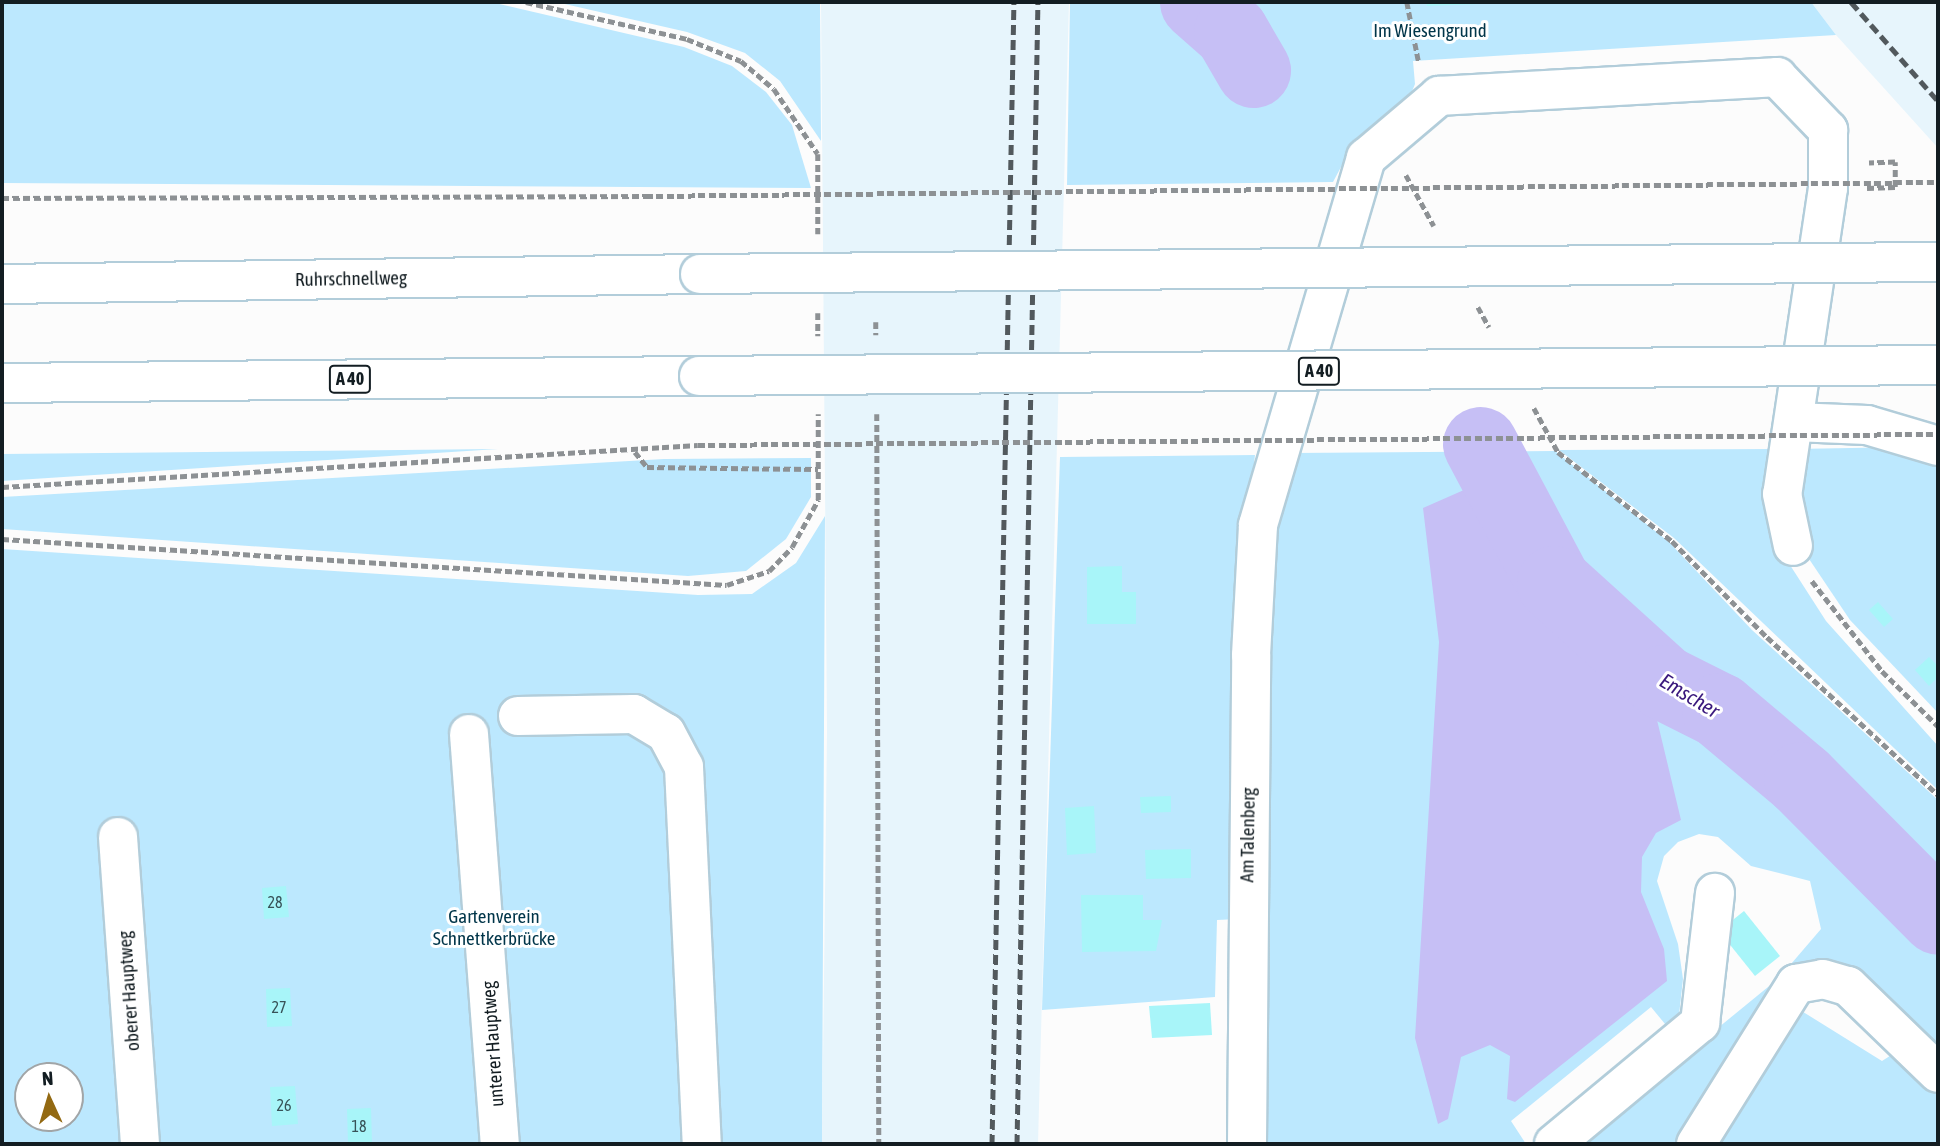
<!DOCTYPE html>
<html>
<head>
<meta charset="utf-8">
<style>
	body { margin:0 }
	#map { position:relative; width:1940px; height:1146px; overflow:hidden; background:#fcfcfc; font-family:"Asap Condensed",sans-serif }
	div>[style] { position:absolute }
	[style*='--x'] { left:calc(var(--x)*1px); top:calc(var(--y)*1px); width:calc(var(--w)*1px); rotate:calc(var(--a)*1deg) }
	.built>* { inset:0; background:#e7f5fc }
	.green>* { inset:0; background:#bce8fe }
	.water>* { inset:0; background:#c6bff5 }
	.river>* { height:75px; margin:-37.5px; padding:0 37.5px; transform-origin:37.5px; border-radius:37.5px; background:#c6bff5 }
	.building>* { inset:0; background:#a8f5f9 }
	.path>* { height:4.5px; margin-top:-2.25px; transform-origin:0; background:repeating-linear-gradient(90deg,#8d9194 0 7px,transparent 0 10.5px) }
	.roads { filter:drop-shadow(2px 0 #b2cdda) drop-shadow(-2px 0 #b2cdda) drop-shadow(0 2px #b2cdda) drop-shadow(0 -2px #b2cdda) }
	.minor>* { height:38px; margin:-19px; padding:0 19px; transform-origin:19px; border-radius:19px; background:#fff }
	.highway>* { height:38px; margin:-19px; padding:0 19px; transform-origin:19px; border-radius:19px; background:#fff }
	.rail>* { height:5px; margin-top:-2.5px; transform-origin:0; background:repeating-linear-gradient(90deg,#52595d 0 10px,transparent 0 15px) }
	.path-bridge>* { height:4.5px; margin-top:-2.25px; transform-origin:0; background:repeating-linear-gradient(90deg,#8d9194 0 7px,transparent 0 10.5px) }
	.bridges { filter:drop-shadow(2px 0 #b2cdda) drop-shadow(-2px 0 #b2cdda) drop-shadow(0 2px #b2cdda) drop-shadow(0 -2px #b2cdda) }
	.highway-bridge>* { height:38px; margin:-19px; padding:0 19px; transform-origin:19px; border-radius:19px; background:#fff }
	span { translate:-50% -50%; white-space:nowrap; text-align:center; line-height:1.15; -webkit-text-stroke:6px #fff; paint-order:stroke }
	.number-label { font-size:16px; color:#385358 }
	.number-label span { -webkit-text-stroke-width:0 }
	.shield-label span { padding:2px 5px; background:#fff; border:2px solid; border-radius:5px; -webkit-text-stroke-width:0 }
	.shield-label { font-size:18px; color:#131d22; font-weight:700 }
	.park-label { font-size:19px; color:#003549 }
	.street-label { font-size:19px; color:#131d22 }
	.water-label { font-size:21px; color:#3a187d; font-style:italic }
	.frame { position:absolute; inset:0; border:4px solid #131d22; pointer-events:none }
	.north { position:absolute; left:14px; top:1062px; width:70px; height:70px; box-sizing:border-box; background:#fff; border:2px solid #a1a5a7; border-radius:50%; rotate:356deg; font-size:19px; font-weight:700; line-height:28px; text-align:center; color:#131d22 }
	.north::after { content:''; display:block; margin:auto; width:24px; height:32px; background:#936912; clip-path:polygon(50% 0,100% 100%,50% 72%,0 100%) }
</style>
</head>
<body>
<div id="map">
	<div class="built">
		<i style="clip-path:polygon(821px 2px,1069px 2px,1038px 1144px,822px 1144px,827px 731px)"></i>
		<i style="clip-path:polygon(1811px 2px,1938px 2px,1938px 148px,1836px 35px)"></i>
	</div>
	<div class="green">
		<i style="clip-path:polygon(2px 2px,491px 2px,684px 47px,732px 66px,766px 92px,792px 125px,811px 188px,2px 183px)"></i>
		<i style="clip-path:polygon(556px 2px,820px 2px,821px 141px,780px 81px,745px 53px,687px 32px)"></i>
		<i style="clip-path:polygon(1070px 2px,1811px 2px,1836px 35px,1413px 61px,1415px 84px,1400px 121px,1356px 139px,1333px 182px,1067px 185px)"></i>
		<i style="clip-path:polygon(1908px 447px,1938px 460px,1938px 713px,1850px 620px,1803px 550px,1794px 449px)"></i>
		<i style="clip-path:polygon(498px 449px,2px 481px,2px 454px)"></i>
		<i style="clip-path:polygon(1774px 449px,1781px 551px,1826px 621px,1938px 746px,1938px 790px,1674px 538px,1559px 450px)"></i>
		<i style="clip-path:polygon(1555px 451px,1669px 542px,1752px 630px,1938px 800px,1938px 1051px,1816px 970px,1685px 1144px,1576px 1144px,1779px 978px,1821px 929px,1810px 881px,1751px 866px,1718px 837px,1699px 834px,1678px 842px,1664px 856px,1657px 881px,1678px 944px,1683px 979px,1679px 1015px,1670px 1030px,1651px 1007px,1511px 1121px,1526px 1144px,1257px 1144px,1266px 556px,1293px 453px)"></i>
		<i style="clip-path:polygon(1255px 455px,1243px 558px,1238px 919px,1217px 920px,1215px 997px,1042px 1010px,1060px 457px)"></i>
		<i style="clip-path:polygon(811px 458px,811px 497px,786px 539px,746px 571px,688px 576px,2px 529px,2px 497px,664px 459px)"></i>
		<i style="clip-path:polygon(evenodd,825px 516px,822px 1144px,2px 1144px,2px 549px,698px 595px,752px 594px,796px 563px,825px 516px,28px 1076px,70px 1076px,70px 1118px,28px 1118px,28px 1076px)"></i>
		<i style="clip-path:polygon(1800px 1010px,1882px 1061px,1896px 1052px,1938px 1090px,1938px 1144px,1711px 1144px)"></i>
	</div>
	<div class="water">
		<i style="clip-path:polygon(1473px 486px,1526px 589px,1621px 683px,1652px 699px,1681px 820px,1656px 833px,1642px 857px,1641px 892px,1664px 949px,1667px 981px,1515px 1102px,1507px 1099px,1510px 1056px,1490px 1045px,1461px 1057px,1448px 1119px,1438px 1124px,1415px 1038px,1439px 642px,1423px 508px)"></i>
	</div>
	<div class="river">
		<i style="--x:1197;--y:2;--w:45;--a:41.4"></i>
		<i style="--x:1231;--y:32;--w:44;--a:59.9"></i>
		<i style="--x:1480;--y:444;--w:157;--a:62"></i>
		<i style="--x:1554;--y:583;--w:147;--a:42.2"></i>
		<i style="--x:1663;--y:682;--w:63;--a:26.6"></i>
		<i style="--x:1719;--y:710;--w:107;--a:40.1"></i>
		<i style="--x:1801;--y:779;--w:194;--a:45.2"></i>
	</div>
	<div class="building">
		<i style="clip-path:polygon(1426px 2px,1480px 2px,1480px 4px,1427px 6px)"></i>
		<i style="clip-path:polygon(1122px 566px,1122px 592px,1136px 592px,1136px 624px,1087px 624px,1087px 567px)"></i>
		<i style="clip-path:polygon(1878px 602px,1893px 619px,1884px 627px,1869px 610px)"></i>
		<i style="clip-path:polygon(1929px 657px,1938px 666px,1938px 677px,1929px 686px,1915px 670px)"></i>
		<i style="clip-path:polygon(1171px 796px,1171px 812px,1141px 813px,1140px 797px)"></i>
		<i style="clip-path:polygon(1094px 806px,1096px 853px,1067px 855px,1065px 808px)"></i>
		<i style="clip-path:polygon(1191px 849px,1191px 878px,1146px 879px,1145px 850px)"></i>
		<i style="clip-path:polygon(286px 886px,289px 917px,264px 919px,262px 888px)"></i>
		<i style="clip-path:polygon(1081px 895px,1143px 895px,1143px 920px,1162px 920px,1156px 951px,1082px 952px)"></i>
		<i style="clip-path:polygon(1744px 911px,1780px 956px,1755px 976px,1719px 931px)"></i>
		<i style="clip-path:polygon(290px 988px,292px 1026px,267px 1027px,266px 989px)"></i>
		<i style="clip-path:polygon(1210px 1003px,1212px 1035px,1152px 1038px,1149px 1006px)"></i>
		<i style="clip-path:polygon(295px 1086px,298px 1124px,272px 1126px,270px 1087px)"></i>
		<i style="clip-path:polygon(371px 1108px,372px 1143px,348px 1143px,347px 1109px)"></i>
	</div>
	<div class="path">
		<i style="--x:526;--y:2;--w:165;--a:12.9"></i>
		<i style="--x:687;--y:39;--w:58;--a:22.2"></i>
		<i style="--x:741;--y:61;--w:43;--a:40.3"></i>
		<i style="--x:774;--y:89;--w:78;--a:55.9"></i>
		<i style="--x:818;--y:154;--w:80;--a:90"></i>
		<i style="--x:1407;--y:2;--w:62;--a:78.9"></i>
		<i style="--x:1406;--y:175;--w:58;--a:61.2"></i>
		<i style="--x:1867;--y:188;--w:28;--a:-2"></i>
		<i style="--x:1895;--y:187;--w:25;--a:-90"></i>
		<i style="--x:1895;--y:162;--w:26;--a:178"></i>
		<i style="--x:2;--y:198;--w:644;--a:-0.18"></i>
		<i style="--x:1478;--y:307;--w:23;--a:61"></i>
		<i style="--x:818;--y:313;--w:23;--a:90"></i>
		<i style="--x:876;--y:322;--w:13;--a:90"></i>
		<i style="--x:1534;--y:408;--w:50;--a:61.4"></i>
		<i style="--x:1558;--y:452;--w:145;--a:38"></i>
		<i style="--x:1672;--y:541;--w:135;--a:45.3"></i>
		<i style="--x:1767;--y:637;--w:233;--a:42.7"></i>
		<i style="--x:877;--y:414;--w:730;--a:89.84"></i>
		<i style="--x:635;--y:452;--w:19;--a:51"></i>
		<i style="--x:647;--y:467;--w:171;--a:0.7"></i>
		<i style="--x:2;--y:487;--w:697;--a:-3.45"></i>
		<i style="--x:2;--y:539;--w:726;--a:3.63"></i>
		<i style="--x:727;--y:585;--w:44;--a:-18.4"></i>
		<i style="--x:769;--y:571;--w:33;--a:-46"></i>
		<i style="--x:792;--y:547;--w:54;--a:-61"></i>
		<i style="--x:818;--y:500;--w:86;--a:-90"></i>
		<i style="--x:1812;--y:581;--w:114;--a:52.1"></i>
		<i style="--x:1882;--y:671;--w:78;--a:44.5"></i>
	</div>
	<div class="roads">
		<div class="minor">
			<i style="--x:1794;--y:422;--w:73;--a:2.4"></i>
			<i style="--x:1867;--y:425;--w:74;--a:16.5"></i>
			<i style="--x:518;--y:716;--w:116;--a:-1"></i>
			<i style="--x:634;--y:714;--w:37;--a:31"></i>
			<i style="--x:666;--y:733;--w:38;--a:62"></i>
			<i style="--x:684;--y:767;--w:377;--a:87.3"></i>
			<i style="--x:469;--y:734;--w:411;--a:85.7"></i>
			<i style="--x:118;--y:837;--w:308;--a:85.9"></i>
			<i style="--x:1247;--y:1144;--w:489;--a:-89.5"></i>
			<i style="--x:1251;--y:655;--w:130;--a:-86.9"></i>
			<i style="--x:1258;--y:525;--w:383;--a:-73.6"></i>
			<i style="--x:1366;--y:158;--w:96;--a:-40.3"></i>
			<i style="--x:1439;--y:96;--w:339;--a:-3.2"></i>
			<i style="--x:1777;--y:77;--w:74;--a:46.1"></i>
			<i style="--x:1828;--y:130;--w:58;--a:90"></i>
			<i style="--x:1828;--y:188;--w:309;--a:98.5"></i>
			<i style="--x:1782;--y:494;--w:53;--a:78.1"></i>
			<i style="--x:1554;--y:1144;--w:190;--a:-39.7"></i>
			<i style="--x:1700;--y:1023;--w:131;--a:-83.4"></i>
			<i style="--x:1696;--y:1144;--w:189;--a:-58"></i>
			<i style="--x:1796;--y:984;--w:27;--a:-10"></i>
			<i style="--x:1823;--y:979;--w:26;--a:16"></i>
			<i style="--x:1848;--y:986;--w:125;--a:44"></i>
		</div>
		<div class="highway">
			<i style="--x:2;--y:284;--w:698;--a:-0.82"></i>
			<i style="--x:2;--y:383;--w:697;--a:-0.58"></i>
		</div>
	</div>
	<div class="rail">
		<i style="--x:1851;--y:2;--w:132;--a:48.7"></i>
		<i style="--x:992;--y:1144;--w:1142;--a:-88.9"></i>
		<i style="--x:1017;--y:1144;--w:1142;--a:-88.95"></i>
	</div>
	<div class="path-bridge">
		<i style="--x:646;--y:196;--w:1292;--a:-0.62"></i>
		<i style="--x:698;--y:445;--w:1240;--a:-0.51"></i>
	</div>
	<div class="bridges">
		<div class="highway-bridge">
			<i style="--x:700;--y:274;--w:1238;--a:-0.56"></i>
			<i style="--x:699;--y:376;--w:1239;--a:-0.51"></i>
		</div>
	</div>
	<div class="number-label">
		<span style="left:275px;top:902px">28</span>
		<span style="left:279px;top:1007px">27</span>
		<span style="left:284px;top:1105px">26</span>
		<span style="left:359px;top:1126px">18</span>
	</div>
	<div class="shield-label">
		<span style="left:1319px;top:371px">A 40</span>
		<span style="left:350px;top:379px">A 40</span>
	</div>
	<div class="park-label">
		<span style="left:1430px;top:31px">Im Wiesengrund</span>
		<span style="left:494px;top:928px">Gartenverein<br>Schnettkerbrücke</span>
	</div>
	<div class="street-label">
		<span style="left:351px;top:279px;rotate:-1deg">Ruhrschnellweg</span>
		<span style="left:1248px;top:835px;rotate:-89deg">Am Talenberg</span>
		<span style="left:129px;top:991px;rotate:-94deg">oberer Hauptweg</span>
		<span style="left:493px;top:1044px;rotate:-94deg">unterer Hauptweg</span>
	</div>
	<div class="water-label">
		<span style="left:1690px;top:695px;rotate:31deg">Emscher</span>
	</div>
	<div class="frame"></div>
	<div class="north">N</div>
</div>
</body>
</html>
